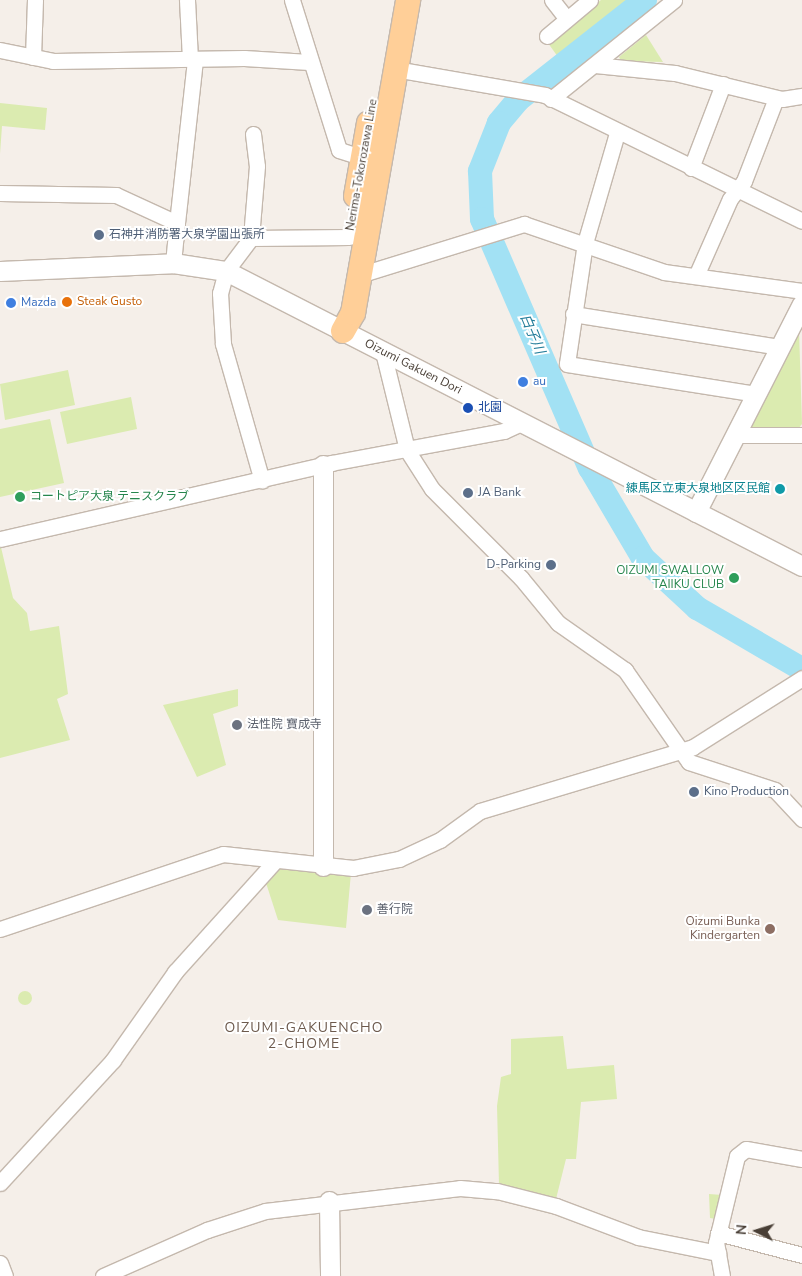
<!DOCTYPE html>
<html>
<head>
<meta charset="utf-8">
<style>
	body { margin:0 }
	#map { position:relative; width:802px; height:1276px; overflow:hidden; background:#f5efe9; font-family:"Nunito Sans","Noto Sans JP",sans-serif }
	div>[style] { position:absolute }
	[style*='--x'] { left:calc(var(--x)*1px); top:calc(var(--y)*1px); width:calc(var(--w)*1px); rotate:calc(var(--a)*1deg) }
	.green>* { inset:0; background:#dbebb0 }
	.round { border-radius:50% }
	.river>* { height:24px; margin:-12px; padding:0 12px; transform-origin:12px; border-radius:12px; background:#a2e1f4 }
	.roads { filter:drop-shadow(1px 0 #c4b8ad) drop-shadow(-1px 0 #c4b8ad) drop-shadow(0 1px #c4b8ad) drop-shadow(0 -1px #c4b8ad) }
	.minor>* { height:15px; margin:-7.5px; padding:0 7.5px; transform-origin:7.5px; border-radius:7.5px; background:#fff }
	.tertiary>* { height:19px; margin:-9.5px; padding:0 9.5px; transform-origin:9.5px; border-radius:9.5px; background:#fff }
	.primary>* { height:24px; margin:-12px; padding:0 12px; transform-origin:12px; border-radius:12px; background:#ffcf98 }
	.dots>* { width:14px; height:14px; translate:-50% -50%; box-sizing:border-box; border:2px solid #fff; border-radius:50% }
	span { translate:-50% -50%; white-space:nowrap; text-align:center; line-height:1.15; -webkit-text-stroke:4px #fff; paint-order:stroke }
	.street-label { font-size:12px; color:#493f36 }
	.service-label { font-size:12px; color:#4e5e75 }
	.left { translate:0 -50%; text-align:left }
	.right { translate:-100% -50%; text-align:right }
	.food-label { font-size:12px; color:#c56008 }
	.shop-label { font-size:12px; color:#366cbe }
	.transit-label { font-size:12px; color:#164399 }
	.culture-label { font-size:12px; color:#0d838f }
	.leisure-label { font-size:12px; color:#27864d }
	.worship-label { font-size:12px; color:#5b616d }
	.education-label { font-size:12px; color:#785e54 }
	.water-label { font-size:14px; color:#247d9a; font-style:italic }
	.neighbourhood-label { font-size:14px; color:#6d5a4d; letter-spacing:1px }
	.north { position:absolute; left:732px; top:1206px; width:50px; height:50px; -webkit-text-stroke:4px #fff; paint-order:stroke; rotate:275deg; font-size:14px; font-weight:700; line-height:20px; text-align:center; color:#493f36 }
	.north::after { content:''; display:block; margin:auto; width:18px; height:22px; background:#493f36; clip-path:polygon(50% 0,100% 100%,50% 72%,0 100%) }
</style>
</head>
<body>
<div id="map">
	<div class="green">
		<i style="clip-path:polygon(601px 0,628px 0,558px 57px,548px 43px)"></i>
		<i style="clip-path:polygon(646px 35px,663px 62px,621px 61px,619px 57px)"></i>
		<i style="clip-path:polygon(0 103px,47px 108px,45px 130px,2px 126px,0 154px)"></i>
		<i style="clip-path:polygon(799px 330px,802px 424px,798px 429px,753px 429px,750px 424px)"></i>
		<i style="clip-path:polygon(68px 370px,75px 405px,5px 420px,0 384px)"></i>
		<i style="clip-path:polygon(131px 397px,137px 429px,67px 444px,60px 412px)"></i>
		<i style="clip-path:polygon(50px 419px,64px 483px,0 497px,0 429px)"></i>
		<i style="clip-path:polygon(0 543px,13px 598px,27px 613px,30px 631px,59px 626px,68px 694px,57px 699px,70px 740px,0 758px)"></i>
		<i style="clip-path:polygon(238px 689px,238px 706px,213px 714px,226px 765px,197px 777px,163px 705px)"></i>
		<i style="clip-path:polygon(279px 867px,351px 873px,346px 928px,278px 920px,266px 883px)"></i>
		<i class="round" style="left:18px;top:991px;width:14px;height:14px"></i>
		<i style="clip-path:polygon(563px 1036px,567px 1069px,614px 1065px,617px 1099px,581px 1102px,576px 1159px,566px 1159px,556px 1199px,499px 1185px,497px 1106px,501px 1077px,511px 1074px,511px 1039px)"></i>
		<i style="clip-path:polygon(709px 1194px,722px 1195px,716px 1219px,710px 1218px)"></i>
	</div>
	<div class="river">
		<i style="--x:645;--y:0;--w:162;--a:141.8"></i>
		<i style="--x:518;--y:100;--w:30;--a:130"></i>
		<i style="--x:499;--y:123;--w:52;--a:111.6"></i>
		<i style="--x:480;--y:171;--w:48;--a:87.6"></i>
		<i style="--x:482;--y:219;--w:271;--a:66.6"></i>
		<i style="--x:590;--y:468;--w:104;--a:59.5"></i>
		<i style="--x:643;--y:558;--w:74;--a:42.8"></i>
		<i style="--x:697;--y:608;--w:121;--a:30.2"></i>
	</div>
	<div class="roads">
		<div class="minor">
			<i style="--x:187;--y:0;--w:59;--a:87.1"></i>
			<i style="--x:292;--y:0;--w:157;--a:72.6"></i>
			<i style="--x:339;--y:150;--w:25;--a:18"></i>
			<i style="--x:552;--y:0;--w:24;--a:52"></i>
			<i style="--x:547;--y:36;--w:56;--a:-39.9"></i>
			<i style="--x:0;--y:50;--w:54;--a:11.7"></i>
			<i style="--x:53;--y:61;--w:191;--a:-0.9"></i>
			<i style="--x:244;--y:58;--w:65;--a:3.5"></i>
			<i style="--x:33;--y:57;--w:57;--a:-88"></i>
			<i style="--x:595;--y:65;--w:80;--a:5.7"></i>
			<i style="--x:675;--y:73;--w:110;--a:13.7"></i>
			<i style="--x:782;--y:99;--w:20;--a:-9"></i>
			<i style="--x:395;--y:69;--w:152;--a:9.8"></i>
			<i style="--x:545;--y:95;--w:286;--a:26.1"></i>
			<i style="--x:551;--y:99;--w:158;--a:-38.8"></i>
			<i style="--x:617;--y:133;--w:115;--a:106.2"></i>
			<i style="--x:585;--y:243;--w:122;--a:98.5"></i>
			<i style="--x:567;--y:364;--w:191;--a:9"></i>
			<i style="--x:253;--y:134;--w:32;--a:83"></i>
			<i style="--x:257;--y:166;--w:72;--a:94.8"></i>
			<i style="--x:251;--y:238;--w:41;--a:127.1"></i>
			<i style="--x:226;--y:271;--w:23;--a:105"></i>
			<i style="--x:220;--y:293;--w:51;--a:86.6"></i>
			<i style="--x:223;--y:344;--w:142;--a:74.1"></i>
			<i style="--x:691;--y:168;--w:90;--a:-69.1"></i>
			<i style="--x:0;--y:193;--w:116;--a:1"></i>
			<i style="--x:116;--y:195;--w:67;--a:24.7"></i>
			<i style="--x:177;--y:223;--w:165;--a:-83.7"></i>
			<i style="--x:251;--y:238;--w:98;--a:-0.6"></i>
			<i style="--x:173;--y:263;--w:40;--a:-84.3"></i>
			<i style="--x:359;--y:275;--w:173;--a:-17.2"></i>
			<i style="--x:524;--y:224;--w:148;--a:18.9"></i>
			<i style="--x:664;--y:272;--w:139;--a:7.8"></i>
			<i style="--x:696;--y:276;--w:84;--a:-66.2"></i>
			<i style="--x:730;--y:199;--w:23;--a:-52"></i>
			<i style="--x:744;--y:181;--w:89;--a:-68.9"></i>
			<i style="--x:573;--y:314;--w:210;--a:9.1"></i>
			<i style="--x:383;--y:352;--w:101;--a:76.2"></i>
			<i style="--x:407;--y:450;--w:46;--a:57.3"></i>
			<i style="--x:432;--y:489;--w:126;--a:45"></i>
			<i style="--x:521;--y:578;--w:58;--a:50.6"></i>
			<i style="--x:558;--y:623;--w:82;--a:35"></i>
			<i style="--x:625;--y:670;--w:112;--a:55.2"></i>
			<i style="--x:689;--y:762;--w:90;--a:18"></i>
			<i style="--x:775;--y:790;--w:40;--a:47"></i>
			<i style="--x:735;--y:435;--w:67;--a:0"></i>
			<i style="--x:0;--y:539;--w:340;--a:-12.9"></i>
			<i style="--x:331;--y:463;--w:176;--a:-10.5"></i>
			<i style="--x:504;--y:431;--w:21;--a:-25"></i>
			<i style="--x:0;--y:929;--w:235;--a:-18.6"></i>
			<i style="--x:223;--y:854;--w:131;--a:6.1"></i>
			<i style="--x:353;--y:868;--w:47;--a:-11.1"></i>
			<i style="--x:399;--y:859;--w:45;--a:-24.9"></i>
			<i style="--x:440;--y:840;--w:49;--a:-35.9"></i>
			<i style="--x:480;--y:811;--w:222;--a:-16.7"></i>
			<i style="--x:693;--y:747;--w:129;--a:-32.3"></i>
			<i style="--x:0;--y:1183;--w:167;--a:-47.4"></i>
			<i style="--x:113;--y:1060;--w:108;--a:-54.8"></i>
			<i style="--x:175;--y:972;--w:147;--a:-48"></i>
			<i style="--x:718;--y:1233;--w:87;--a:14.7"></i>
			<i style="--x:0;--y:1263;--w:14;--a:69"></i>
			<i style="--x:103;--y:1276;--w:114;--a:-23.9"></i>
			<i style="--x:207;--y:1230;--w:61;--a:-18.1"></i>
			<i style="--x:265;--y:1211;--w:196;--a:-6.7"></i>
			<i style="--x:460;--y:1188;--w:37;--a:5"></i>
			<i style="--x:497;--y:1191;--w:61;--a:14.3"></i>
			<i style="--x:556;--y:1206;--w:88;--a:20.7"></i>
			<i style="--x:638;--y:1237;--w:82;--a:11.3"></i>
			<i style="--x:722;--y:1276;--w:34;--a:-100"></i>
			<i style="--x:716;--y:1243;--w:89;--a:-76.4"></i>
			<i style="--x:737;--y:1156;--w:11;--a:-38"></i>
			<i style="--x:746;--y:1149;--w:57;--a:10.1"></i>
		</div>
		<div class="tertiary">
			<i style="--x:0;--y:271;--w:173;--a:-2.6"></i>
			<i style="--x:173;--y:263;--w:54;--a:8.6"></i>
			<i style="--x:226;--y:271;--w:647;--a:27.12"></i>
			<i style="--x:696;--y:512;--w:233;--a:-63"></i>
			<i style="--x:323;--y:866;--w:401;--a:-90"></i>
			<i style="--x:329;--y:1201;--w:75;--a:89.2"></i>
		</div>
		<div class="primary">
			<i style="--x:356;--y:196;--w:74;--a:-79.9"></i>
			<i style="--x:343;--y:331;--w:21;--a:-61"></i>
			<i style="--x:353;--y:313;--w:318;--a:-80"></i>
		</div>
	</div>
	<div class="dots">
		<i style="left:99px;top:235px;background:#5c6f8a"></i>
		<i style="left:67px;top:302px;background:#e8710a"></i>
		<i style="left:11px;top:303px;background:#3f7fe0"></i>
		<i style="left:523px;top:382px;background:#3f7fe0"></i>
		<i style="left:468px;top:408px;background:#1a4fb4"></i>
		<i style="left:780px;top:489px;background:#0f9aa8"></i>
		<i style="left:468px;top:493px;background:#5c6f8a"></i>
		<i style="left:20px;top:497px;background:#2e9e5b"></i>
		<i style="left:551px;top:565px;background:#5c6f8a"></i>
		<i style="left:734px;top:578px;background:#2e9e5b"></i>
		<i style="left:237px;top:725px;background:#6b7280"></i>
		<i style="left:694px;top:792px;background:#5c6f8a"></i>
		<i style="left:367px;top:910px;background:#6b7280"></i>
		<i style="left:770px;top:929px;background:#8d6e63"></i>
	</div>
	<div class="street-label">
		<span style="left:362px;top:165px;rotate:-80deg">Nerima-Tokorozawa Line</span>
		<span style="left:413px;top:367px;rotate:27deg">Oizumi Gakuen Dori</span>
	</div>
	<div class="service-label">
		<span class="left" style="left:109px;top:235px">石神井消防署大泉学園出張所</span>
		<span class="left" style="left:478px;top:493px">JA Bank</span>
		<span class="right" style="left:541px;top:565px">D-Parking</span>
		<span class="left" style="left:704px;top:792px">Kino Production</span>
	</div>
	<div class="food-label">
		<span class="left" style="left:77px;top:302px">Steak Gusto</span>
	</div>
	<div class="shop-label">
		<span class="left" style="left:21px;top:303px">Mazda</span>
		<span class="left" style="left:533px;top:382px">au</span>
	</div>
	<div class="transit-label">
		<span class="left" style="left:478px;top:408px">北園</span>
	</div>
	<div class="culture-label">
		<span class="right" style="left:770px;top:489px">練馬区立東大泉地区区民館</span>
	</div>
	<div class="leisure-label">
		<span class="left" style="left:30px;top:497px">コートピア大泉 テニスクラブ</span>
		<span class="right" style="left:724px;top:578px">OIZUMI SWALLOW<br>TAIIKU CLUB</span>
	</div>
	<div class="worship-label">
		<span class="left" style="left:247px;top:725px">法性院 寶成寺</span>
		<span class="left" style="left:377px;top:910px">善行院</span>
	</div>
	<div class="education-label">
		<span class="right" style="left:760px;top:929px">Oizumi Bunka<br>Kindergarten</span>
	</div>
	<div class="water-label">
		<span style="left:532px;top:334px;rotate:67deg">白子川</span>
	</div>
	<div class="neighbourhood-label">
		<span style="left:304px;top:1036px">OIZUMI-GAKUENCHO<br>2-CHOME</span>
	</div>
	<div class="north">N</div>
</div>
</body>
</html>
